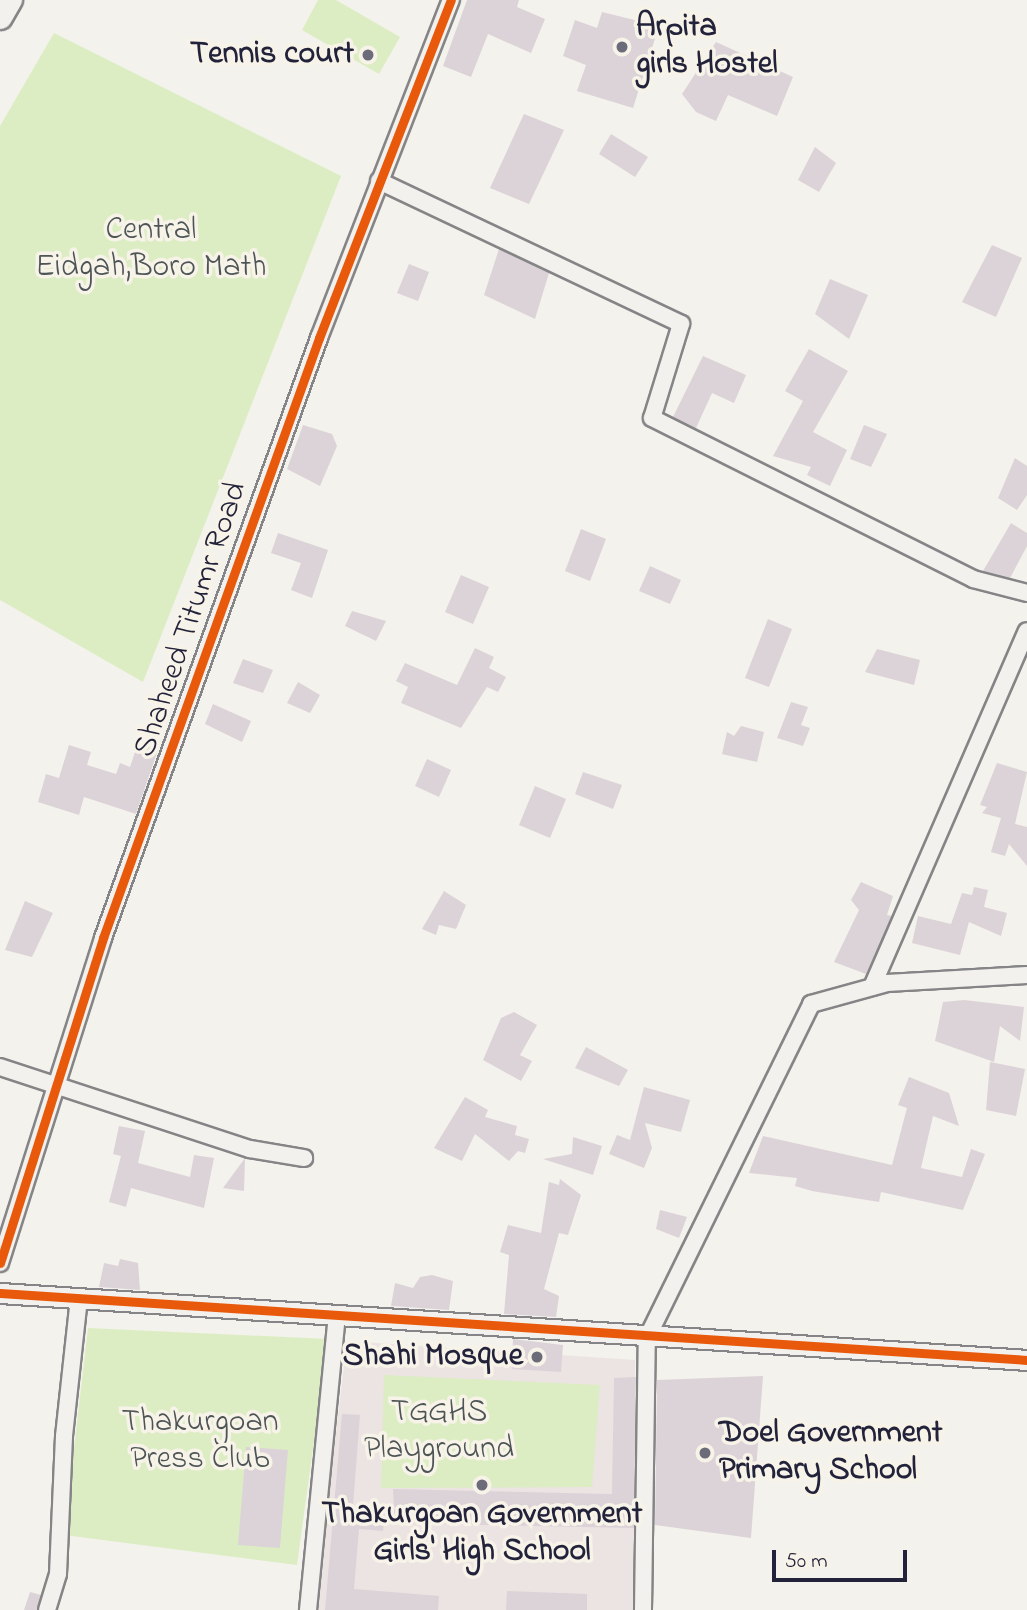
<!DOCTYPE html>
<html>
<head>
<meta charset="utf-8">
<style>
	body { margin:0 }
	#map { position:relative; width:1027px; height:1610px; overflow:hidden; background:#f4f2ec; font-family:"Indie Flower",sans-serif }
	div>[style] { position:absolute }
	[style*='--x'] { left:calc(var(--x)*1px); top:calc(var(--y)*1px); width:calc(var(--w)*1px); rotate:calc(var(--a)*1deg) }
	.built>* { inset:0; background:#ece3e3 }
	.green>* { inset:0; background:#dcedc3 }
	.building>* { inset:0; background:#dcd3d8 }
	.roads { filter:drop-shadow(2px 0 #858486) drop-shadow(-2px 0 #858486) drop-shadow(0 2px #858486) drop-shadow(0 -2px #858486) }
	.minor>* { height:16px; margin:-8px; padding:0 8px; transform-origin:8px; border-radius:8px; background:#f2f1ed }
	.tertiary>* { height:19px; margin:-9.5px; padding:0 9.5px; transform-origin:9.5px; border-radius:9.5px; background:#f2f1ed }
	.primary>* { height:24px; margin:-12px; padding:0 12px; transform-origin:12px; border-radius:12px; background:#f2f1ed }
	.cycleway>* { height:9px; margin:-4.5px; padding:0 4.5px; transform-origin:4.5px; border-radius:4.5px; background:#e8590c }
	.dots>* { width:19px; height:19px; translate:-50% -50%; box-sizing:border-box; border:4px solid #f7f3e8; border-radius:50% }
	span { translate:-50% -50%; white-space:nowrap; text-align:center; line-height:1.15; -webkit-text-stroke:7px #f7f3e8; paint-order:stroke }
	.poi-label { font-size:32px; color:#22223b; font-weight:700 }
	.left { translate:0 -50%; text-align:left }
	.right { translate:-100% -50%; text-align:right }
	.park-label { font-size:32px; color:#4c5455 }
	.street-label { font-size:32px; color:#22223b }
	.scale { position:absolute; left:772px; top:1550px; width:135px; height:32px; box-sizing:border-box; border:4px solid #22223b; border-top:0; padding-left:9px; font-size:21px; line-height:24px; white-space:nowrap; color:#22223b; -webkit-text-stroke:5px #f7f3e8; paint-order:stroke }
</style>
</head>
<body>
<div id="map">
	<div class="built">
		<i style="clip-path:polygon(347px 1341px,635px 1360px,634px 1610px,315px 1610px)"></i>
	</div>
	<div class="green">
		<i style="clip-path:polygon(318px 0,336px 0,400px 37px,379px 74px,302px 30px)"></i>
		<i style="clip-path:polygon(54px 33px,341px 176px,143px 682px,0 600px,0 126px)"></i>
		<i style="clip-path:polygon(88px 1328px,328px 1339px,297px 1565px,64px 1535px)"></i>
		<i style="clip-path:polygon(384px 1375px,600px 1385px,592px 1487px,381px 1488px)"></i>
	</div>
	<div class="building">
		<i style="clip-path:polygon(467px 0,519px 0,517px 7px,545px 19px,531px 53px,488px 34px,471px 77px,443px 66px)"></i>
		<i style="clip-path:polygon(602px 12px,659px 26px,633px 108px,577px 91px,586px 65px,563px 56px,575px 20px,597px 28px)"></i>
		<i style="clip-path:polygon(716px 42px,793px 77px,777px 116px,728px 95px,716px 121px,696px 112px,682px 94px)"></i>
		<i style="clip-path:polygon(524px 114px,564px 130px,529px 204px,490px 188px)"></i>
		<i style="clip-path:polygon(611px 134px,648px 157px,635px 177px,599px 154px)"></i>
		<i style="clip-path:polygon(815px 147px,836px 163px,819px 192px,798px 180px)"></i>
		<i style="clip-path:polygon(992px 245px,1022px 258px,996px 317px,962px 302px)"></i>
		<i style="clip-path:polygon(499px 249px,549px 273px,535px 319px,484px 295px)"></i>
		<i style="clip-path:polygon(409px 264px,429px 272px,418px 301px,397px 293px)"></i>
		<i style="clip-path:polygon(830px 279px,868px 295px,849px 339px,815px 314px)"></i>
		<i style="clip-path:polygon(809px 349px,848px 371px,813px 432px,847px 450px,830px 486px,807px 475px,811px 467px,773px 456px,803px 401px,785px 391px)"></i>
		<i style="clip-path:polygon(703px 356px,746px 375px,734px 403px,712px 393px,696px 428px,673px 417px)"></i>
		<i style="clip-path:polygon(303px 425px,332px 434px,337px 446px,320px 486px,287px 469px)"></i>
		<i style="clip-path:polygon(864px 425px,887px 434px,871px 467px,850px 459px)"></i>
		<i style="clip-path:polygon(1015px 458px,1027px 466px,1027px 495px,1017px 510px,998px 498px)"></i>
		<i style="clip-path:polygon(1011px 523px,1027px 533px,1027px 546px,1010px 578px,983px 571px)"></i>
		<i style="clip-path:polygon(581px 529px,606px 539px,590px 581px,565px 571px)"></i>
		<i style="clip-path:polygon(278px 533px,328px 550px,312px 598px,291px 590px,301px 563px,271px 553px)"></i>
		<i style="clip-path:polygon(650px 566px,681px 580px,670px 604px,639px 591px)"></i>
		<i style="clip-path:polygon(461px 575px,489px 587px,473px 624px,445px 612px)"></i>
		<i style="clip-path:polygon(352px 611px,386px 621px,376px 641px,345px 626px)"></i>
		<i style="clip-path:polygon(768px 619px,792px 629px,769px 687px,745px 678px)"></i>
		<i style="clip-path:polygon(475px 648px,494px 657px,489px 668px,506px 677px,498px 692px,487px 687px,461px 728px,401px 703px,408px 687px,396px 681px,405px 663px,457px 685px)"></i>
		<i style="clip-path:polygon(877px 649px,920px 660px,914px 685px,865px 672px)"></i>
		<i style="clip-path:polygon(243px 659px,273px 670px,263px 693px,233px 683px)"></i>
		<i style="clip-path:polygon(298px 682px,320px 695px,310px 713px,287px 703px)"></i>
		<i style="clip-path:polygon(791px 702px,808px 707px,801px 725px,810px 728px,803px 746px,777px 738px)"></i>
		<i style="clip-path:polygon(213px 704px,251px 721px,242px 742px,205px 724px)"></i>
		<i style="clip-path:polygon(741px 726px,764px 732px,757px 762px,722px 754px,727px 732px,734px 736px)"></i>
		<i style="clip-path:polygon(138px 743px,158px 750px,136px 814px,84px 797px,79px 815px,38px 802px,46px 774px,59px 778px,69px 745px,91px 752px,87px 765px,116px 774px,120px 763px,130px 767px)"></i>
		<i style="clip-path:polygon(427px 759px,451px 770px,439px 797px,415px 786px)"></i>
		<i style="clip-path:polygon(997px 763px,1027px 772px,1015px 824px,1027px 827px,1027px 866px,1009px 844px,1005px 856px,991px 852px,1001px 818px,982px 813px,987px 807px,980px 805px)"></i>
		<i style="clip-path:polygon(583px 772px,622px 785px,613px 809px,575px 794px)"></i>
		<i style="clip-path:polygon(535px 786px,566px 799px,550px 838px,519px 825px)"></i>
		<i style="clip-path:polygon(861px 882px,893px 896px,887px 915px,892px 916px,866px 974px,834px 962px,859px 910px,851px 900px)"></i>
		<i style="clip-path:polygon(974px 887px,988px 890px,984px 907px,1007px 913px,1001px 936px,969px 922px,960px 955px,912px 943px,918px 916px,951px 924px,962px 893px,972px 895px)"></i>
		<i style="clip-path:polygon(444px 891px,466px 905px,456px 929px,439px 925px,436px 935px,422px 929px)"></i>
		<i style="clip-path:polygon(25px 901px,53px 913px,32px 957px,5px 950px)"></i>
		<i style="clip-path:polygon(964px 1000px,1024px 1007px,1020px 1041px,1000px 1026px,994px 1062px,935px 1041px,943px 1002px)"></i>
		<i style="clip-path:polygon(514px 1012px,537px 1025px,520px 1055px,532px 1061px,521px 1081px,483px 1060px,501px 1018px)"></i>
		<i style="clip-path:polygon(586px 1047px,628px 1070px,619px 1086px,575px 1068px)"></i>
		<i style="clip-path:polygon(990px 1062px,1025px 1069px,1016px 1116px,986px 1110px)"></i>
		<i style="clip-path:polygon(909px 1077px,949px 1093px,959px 1126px,933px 1116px,921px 1168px,962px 1177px,971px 1149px,985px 1154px,963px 1210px,881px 1192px,879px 1202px,812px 1191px,795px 1186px,797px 1178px,749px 1173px,763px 1136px,892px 1165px,907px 1108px,898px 1105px)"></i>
		<i style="clip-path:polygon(644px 1087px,690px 1100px,681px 1132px,645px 1123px,652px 1148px,644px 1168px,609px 1154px,617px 1135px,630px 1140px)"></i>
		<i style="clip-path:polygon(465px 1097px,488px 1110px,485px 1117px,517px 1126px,515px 1135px,529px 1139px,525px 1153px,518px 1151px,509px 1161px,475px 1134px,462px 1161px,434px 1148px)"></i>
		<i style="clip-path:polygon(119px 1126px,145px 1131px,138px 1163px,190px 1177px,194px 1155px,214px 1158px,204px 1208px,131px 1188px,126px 1207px,109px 1202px,121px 1156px,113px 1154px)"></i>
		<i style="clip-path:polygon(573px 1137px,602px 1146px,593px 1175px,543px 1159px,572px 1154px)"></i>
		<i style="clip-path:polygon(245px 1158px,244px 1191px,223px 1188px)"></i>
		<i style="clip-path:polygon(560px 1179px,581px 1195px,568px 1235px,559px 1233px,544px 1289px,559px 1296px,556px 1317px,504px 1314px,509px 1255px,500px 1252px,508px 1225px,541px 1233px,549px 1182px,559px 1185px)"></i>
		<i style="clip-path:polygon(660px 1210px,687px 1217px,679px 1238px,656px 1229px)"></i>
		<i style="clip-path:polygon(120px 1259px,138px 1263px,140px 1290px,99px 1287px,104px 1263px,118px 1266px)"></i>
		<i style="clip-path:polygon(432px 1275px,453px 1281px,449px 1310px,391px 1306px,395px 1283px,413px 1288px,420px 1277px)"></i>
		<i style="clip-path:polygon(513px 1339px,563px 1345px,561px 1372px,512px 1369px)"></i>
		<i style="clip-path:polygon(763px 1376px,751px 1538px,655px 1525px,657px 1380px)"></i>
		<i style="clip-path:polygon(636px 1377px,634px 1528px,384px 1523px,383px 1531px,359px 1529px,354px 1589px,439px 1596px,438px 1610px,325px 1610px,342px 1414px,360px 1415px,353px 1506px,394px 1509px,393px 1489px,612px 1494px,614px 1378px)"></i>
		<i style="clip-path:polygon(246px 1447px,288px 1450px,280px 1548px,238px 1545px)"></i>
		<i style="clip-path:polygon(507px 1591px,587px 1594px,587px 1610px,506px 1610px)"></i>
		<i style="clip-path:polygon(30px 1592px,41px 1595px,37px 1610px,24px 1610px)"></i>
	</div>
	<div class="roads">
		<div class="minor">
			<i style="--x:379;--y:181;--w:334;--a:25.3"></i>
			<i style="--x:681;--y:324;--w:98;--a:107.1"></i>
			<i style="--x:652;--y:418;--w:359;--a:26.6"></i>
			<i style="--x:973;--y:579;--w:56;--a:14.5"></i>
			<i style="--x:872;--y:987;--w:388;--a:-66.5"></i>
			<i style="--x:0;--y:1067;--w:263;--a:18.2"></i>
			<i style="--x:250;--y:1149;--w:55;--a:9.5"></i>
			<i style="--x:0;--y:1263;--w:341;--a:-72.4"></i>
			<i style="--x:103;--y:938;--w:638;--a:-70.2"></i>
			<i style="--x:319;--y:338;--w:363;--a:-68.7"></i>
			<i style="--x:47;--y:1610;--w:38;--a:-73"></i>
			<i style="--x:58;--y:1574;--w:138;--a:-87.5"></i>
			<i style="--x:64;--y:1436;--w:139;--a:-83.8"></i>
			<i style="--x:308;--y:1610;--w:295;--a:-84.4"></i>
			<i style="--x:643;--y:1610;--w:272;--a:-89.2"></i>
			<i style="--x:647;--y:1338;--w:372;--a:-63.8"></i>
			<i style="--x:811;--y:1004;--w:79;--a:-15.4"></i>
			<i style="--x:887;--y:983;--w:140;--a:-3.3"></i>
		</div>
		<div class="tertiary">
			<i style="--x:0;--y:1293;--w:1029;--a:3.73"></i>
		</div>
		<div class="primary">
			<i style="--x:0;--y:17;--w:20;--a:-60"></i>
		</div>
	</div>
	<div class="cycleway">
		<i style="--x:0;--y:1263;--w:341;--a:-72.4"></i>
		<i style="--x:103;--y:938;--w:638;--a:-70.2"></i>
		<i style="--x:319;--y:338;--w:363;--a:-68.7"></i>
		<i style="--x:0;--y:1293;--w:1029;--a:3.73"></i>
	</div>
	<div class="dots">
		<i style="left:622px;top:47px;background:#6c6b79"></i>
		<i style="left:368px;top:55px;background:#6c6b79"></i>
		<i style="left:537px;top:1357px;background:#6c6b79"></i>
		<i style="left:705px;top:1453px;background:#6c6b79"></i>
		<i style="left:482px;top:1485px;background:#6c6b79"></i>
	</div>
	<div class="poi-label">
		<span class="left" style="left:636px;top:47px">Arpita<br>girls Hostel</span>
		<span class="right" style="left:354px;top:55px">Tennis court</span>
		<span class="right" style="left:523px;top:1357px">Shahi Mosque</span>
		<span class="left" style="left:719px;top:1453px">Doel Government<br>Primary School</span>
		<span style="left:482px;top:1534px">Thakurgoan Government<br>Girls' High School</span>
	</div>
	<div class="park-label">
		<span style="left:151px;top:250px">Central<br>Eidgah,Boro Math</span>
		<span style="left:439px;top:1432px">TGGHS<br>Playground</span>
		<span style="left:200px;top:1442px">Thakurgoan<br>Press Club</span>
	</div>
	<div class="street-label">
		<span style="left:192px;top:620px;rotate:-71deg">Shaheed Titumr Road</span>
	</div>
	<div class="scale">50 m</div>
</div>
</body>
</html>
